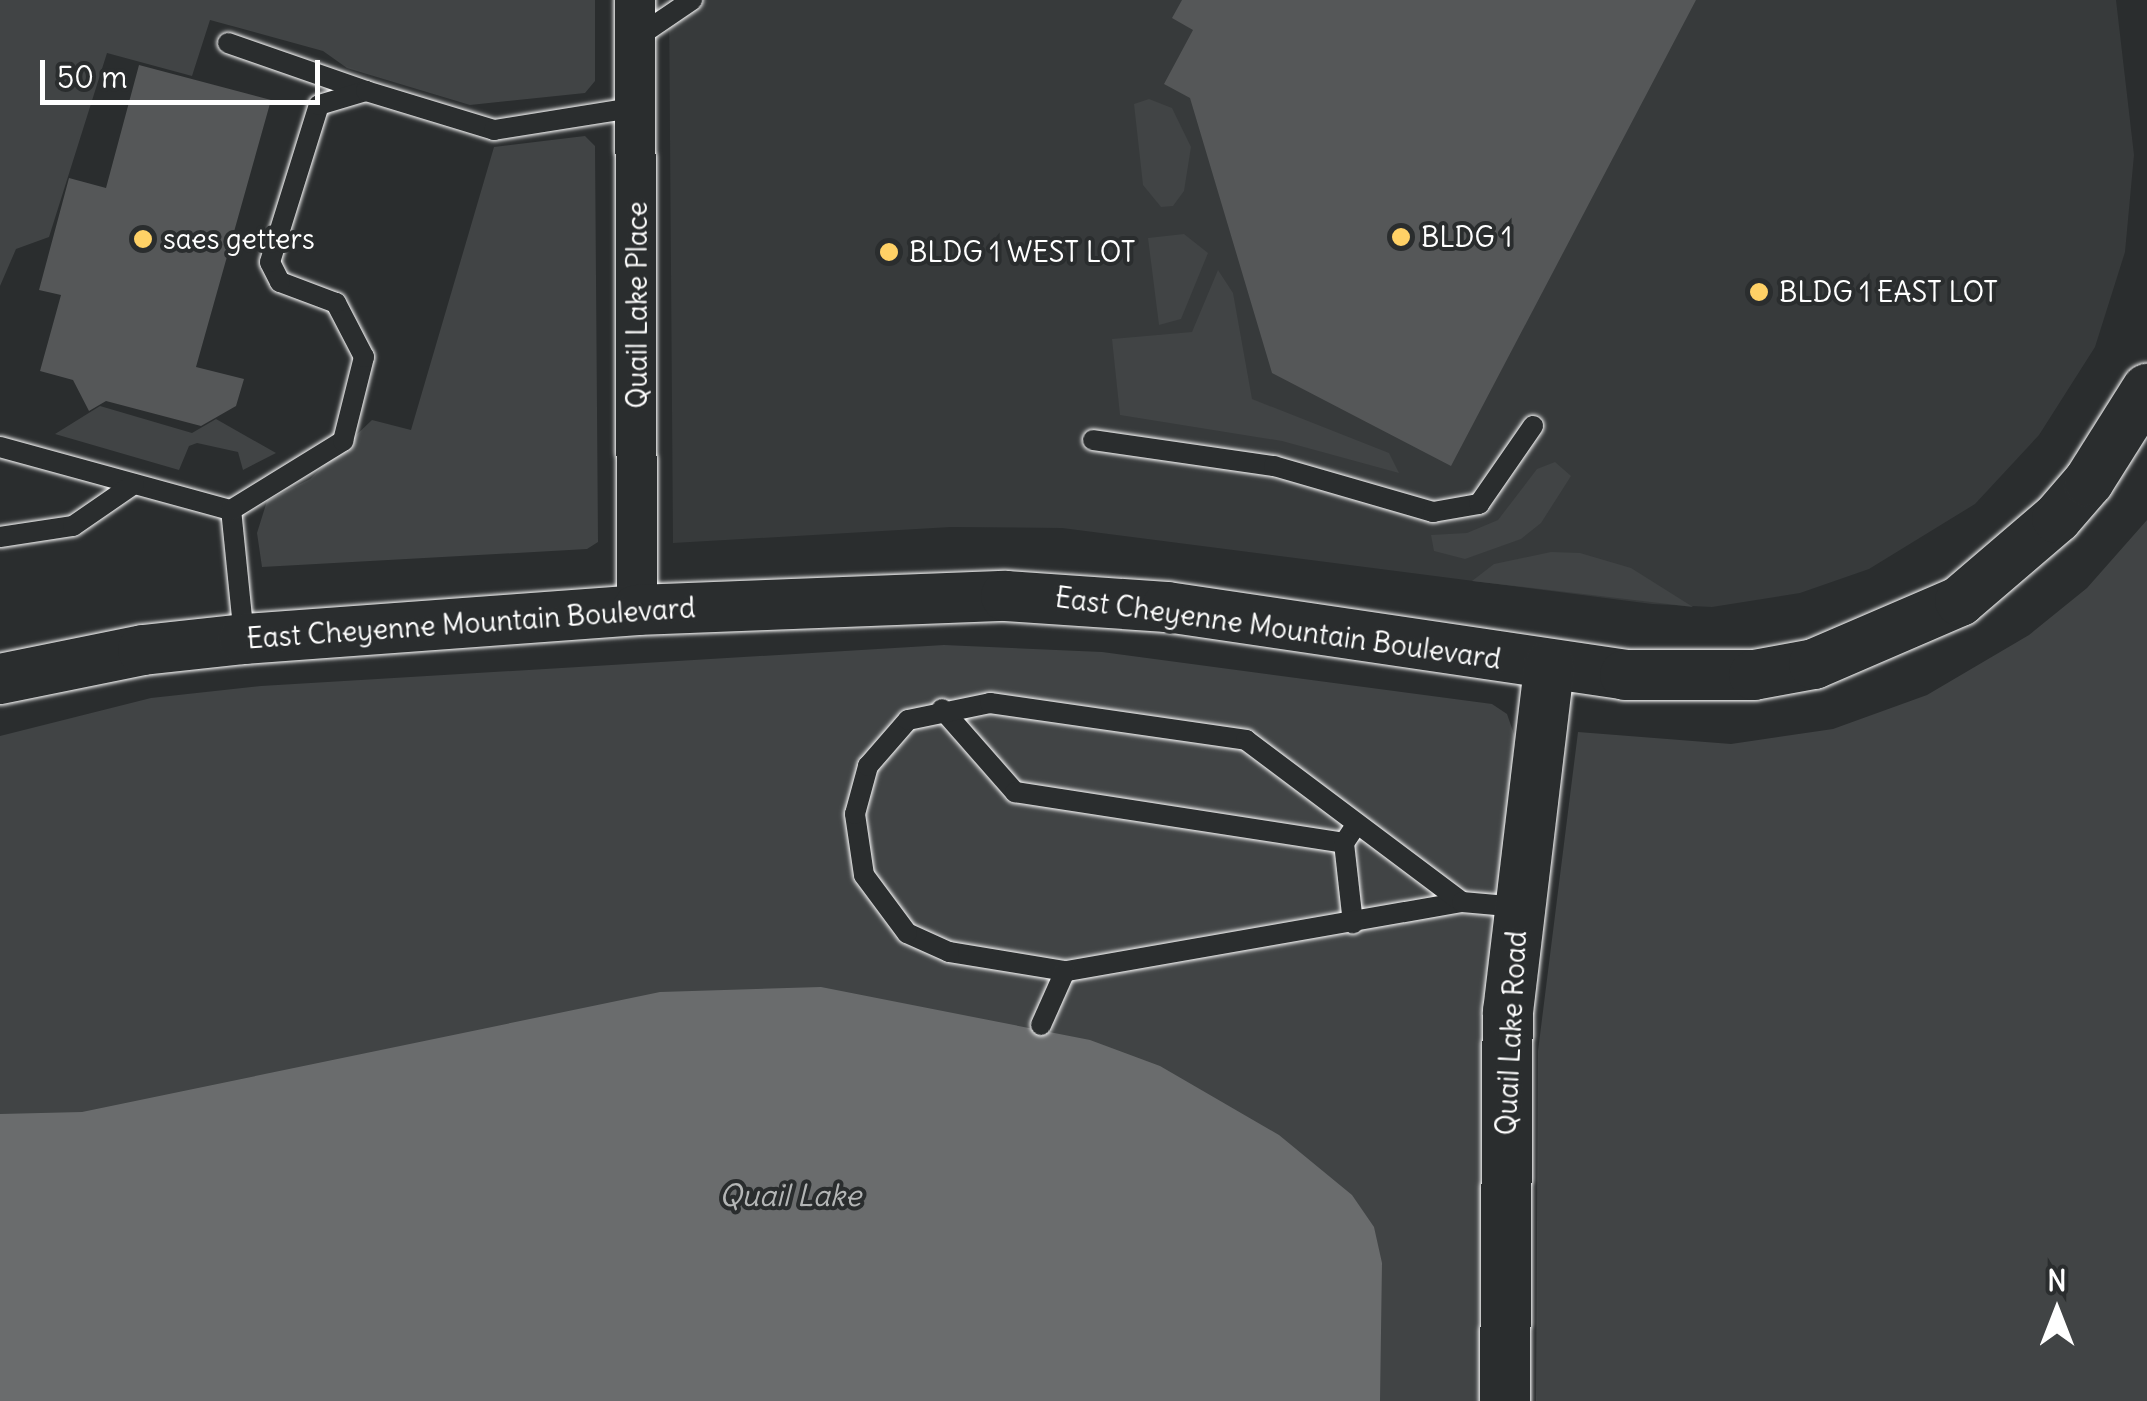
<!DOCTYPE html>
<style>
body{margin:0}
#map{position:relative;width:2147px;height:1401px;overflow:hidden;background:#2a2d2e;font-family:Delius,sans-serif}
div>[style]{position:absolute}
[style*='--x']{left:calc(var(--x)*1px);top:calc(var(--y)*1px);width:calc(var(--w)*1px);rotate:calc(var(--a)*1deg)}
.built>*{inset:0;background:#373a3b}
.green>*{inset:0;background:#414445}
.water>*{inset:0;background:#6a6c6d}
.building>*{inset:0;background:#555758}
.roads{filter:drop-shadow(0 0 2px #fff) drop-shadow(0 0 2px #fff)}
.service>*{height:20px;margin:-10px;padding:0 10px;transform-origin:10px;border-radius:10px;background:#2a2d2e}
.minor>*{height:40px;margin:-20px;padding:0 20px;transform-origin:20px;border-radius:20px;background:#2a2d2e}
.tertiary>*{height:50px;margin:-25px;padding:0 25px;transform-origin:25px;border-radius:25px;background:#2a2d2e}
.dots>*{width:28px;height:28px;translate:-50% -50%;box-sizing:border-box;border:5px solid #2a2d2e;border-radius:50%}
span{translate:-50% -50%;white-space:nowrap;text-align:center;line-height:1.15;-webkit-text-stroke:8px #2a2d2e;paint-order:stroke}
.poi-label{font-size:28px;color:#fff}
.left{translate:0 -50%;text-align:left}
.street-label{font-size:28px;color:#fff}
.water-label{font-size:30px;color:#b4b6b6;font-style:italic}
.north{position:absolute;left:2007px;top:1261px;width:100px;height:100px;-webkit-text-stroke:8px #2a2d2e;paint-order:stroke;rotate:0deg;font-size:28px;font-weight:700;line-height:40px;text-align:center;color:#fff}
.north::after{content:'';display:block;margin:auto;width:35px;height:45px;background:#fff;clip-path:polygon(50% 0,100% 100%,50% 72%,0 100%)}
.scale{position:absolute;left:40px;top:60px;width:280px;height:45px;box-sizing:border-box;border:5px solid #fff;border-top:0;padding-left:12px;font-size:30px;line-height:35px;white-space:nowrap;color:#fff;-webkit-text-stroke:8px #2a2d2e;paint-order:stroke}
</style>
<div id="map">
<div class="built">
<i style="clip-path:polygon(669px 0,2116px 0,2134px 155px,2125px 252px,2095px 347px,2039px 435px,1975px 504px,1869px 569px,1800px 593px,1712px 607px,1652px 604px,1062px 528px,951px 527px,673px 543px)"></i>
</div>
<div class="green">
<i style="clip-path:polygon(0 0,595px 0,595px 81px,585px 93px,470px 105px,347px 68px,323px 51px,210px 20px,192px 76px,107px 53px,49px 237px,16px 249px,0 286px)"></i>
<i style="clip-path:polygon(1149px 99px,1172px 108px,1191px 147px,1184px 191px,1173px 206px,1161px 207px,1143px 185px,1134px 104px)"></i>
<i style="clip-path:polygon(585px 136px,595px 146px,598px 542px,587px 549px,262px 567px,257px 533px,267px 501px,310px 479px,372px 420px,411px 430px,494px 147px)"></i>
<i style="clip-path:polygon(1184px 234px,1208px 253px,1181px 319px,1159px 325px,1148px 238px)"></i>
<i style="clip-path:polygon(1218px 270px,1233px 293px,1252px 399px,1389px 453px,1399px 473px,1282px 441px,1120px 415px,1112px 339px,1192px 332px)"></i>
<i style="clip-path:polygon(100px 406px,192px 433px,216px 419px,276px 453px,243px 470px,238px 452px,197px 443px,189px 446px,179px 470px,55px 434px)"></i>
<i style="clip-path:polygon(1555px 462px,1571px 476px,1541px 523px,1521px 539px,1465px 559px,1434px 551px,1431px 535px,1467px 533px,1498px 520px,1537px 469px)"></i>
<i style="clip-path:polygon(2147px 520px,2147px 1401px,1536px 1401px,1538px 1051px,1578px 732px,1731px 744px,1833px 729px,1927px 695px,2029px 635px,2087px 588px)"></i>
<i style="clip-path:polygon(1551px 552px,1580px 553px,1631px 568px,1693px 607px,1472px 581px,1494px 564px)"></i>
<i style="clip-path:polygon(944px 645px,1102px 652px,1492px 704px,1507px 714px,1515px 737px,1483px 1048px,1479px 1401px,0 1401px,0 736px,151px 698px,261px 686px)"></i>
</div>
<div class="water">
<i style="clip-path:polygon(821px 987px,1090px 1040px,1160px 1066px,1279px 1135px,1352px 1195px,1374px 1227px,1382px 1263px,1380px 1401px,0 1401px,0 1114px,82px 1112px,660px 992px)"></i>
</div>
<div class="building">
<i style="clip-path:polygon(1182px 0,1696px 0,1451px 466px,1272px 373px,1190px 98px,1164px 84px,1193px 30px,1172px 18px)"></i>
<i style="clip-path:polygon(139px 65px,271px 100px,196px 367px,244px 379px,236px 406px,201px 426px,106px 401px,89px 411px,73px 380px,40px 371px,61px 295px,39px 290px,69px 178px,106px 188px)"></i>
</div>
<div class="roads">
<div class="service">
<i style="--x:636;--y:38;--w:68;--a:-34.2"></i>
<i style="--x:228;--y:43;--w:146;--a:19.2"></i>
<i style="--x:1093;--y:440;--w:183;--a:8.2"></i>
<i style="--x:1274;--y:466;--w:166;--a:16.1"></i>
<i style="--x:1433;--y:512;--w:47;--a:-9.9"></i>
<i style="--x:1479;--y:504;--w:95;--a:-55.3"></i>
<i style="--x:0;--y:447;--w:239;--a:15.3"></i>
<i style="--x:0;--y:537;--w:74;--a:-8.6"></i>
<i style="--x:73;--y:526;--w:74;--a:-34.5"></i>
<i style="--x:244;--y:637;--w:128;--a:-95.8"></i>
<i style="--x:231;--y:510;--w:132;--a:-31.6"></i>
<i style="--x:343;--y:441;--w:87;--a:-76"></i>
<i style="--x:364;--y:357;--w:61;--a:-117.4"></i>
<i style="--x:336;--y:303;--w:60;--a:-159.4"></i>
<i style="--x:280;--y:282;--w:22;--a:-117"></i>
<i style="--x:270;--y:262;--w:164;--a:-72.7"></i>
<i style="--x:319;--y:105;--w:49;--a:-16.6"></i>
<i style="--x:366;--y:91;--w:134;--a:16.9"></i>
<i style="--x:494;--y:130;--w:145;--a:-9.1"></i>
<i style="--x:942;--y:709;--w:111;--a:48.7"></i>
<i style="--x:1015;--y:792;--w:333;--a:8.8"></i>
<i style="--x:1344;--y:843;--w:23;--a:-56"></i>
<i style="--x:1344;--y:843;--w:81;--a:83.6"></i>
<i style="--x:1462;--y:902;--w:403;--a:170.1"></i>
<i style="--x:1065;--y:971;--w:118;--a:-170.7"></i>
<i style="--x:949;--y:952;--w:46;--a:-155.7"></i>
<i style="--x:907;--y:933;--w:72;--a:-126.6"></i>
<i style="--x:864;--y:875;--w:62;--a:-98.4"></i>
<i style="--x:855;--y:814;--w:50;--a:-74.8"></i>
<i style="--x:868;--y:766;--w:61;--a:-49"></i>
<i style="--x:908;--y:720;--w:84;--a:-11.7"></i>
<i style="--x:990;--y:703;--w:259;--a:8.2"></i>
<i style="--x:1246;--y:740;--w:270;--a:36.9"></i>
<i style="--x:1462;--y:902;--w:57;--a:5"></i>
<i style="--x:1041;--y:1025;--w:59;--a:-66"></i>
</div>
<div class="minor">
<i style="--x:635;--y:0;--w:610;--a:89.81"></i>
</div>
<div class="tertiary">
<i style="--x:0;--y:679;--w:146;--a:-11.5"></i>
<i style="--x:143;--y:650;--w:102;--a:-6.2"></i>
<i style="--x:244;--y:639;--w:394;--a:-4.2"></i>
<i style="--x:637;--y:610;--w:369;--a:-2.2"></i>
<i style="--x:1006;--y:596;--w:161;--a:3.9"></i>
<i style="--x:1167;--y:607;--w:463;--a:8.4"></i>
<i style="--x:1625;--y:675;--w:129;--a:0"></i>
<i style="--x:1754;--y:675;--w:61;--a:-10.4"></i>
<i style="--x:1814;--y:664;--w:159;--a:-23.3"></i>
<i style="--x:1960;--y:601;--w:128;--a:-40.6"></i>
<i style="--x:2057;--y:518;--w:49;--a:-49.1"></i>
<i style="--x:2089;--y:481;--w:109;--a:-57.8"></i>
<i style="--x:1505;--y:1401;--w:389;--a:-89.6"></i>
<i style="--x:1508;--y:1012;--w:348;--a:-83.2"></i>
</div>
</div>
<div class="dots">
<i style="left:1401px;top:237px;background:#ffd166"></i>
<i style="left:143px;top:239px;background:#ffd166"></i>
<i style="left:889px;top:252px;background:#ffd166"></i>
<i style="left:1759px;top:292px;background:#ffd166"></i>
</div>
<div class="poi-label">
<span class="left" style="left:1421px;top:237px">BLDG 1</span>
<span class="left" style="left:163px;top:239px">saes getters</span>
<span class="left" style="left:909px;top:252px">BLDG 1 WEST LOT</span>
<span class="left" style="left:1779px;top:292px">BLDG 1 EAST LOT</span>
</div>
<div class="street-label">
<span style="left:637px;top:305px;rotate:-90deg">Quail Lake Place</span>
<span style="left:471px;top:623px;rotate:-4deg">East Cheyenne Mountain Boulevard</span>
<span style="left:1278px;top:628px;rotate:8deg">East Cheyenne Mountain Boulevard</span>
<span style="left:1511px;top:1033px;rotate:-87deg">Quail Lake Road</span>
</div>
<div class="water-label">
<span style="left:790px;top:1195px">Quail Lake</span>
</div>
<div class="north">N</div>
<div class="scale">50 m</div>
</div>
